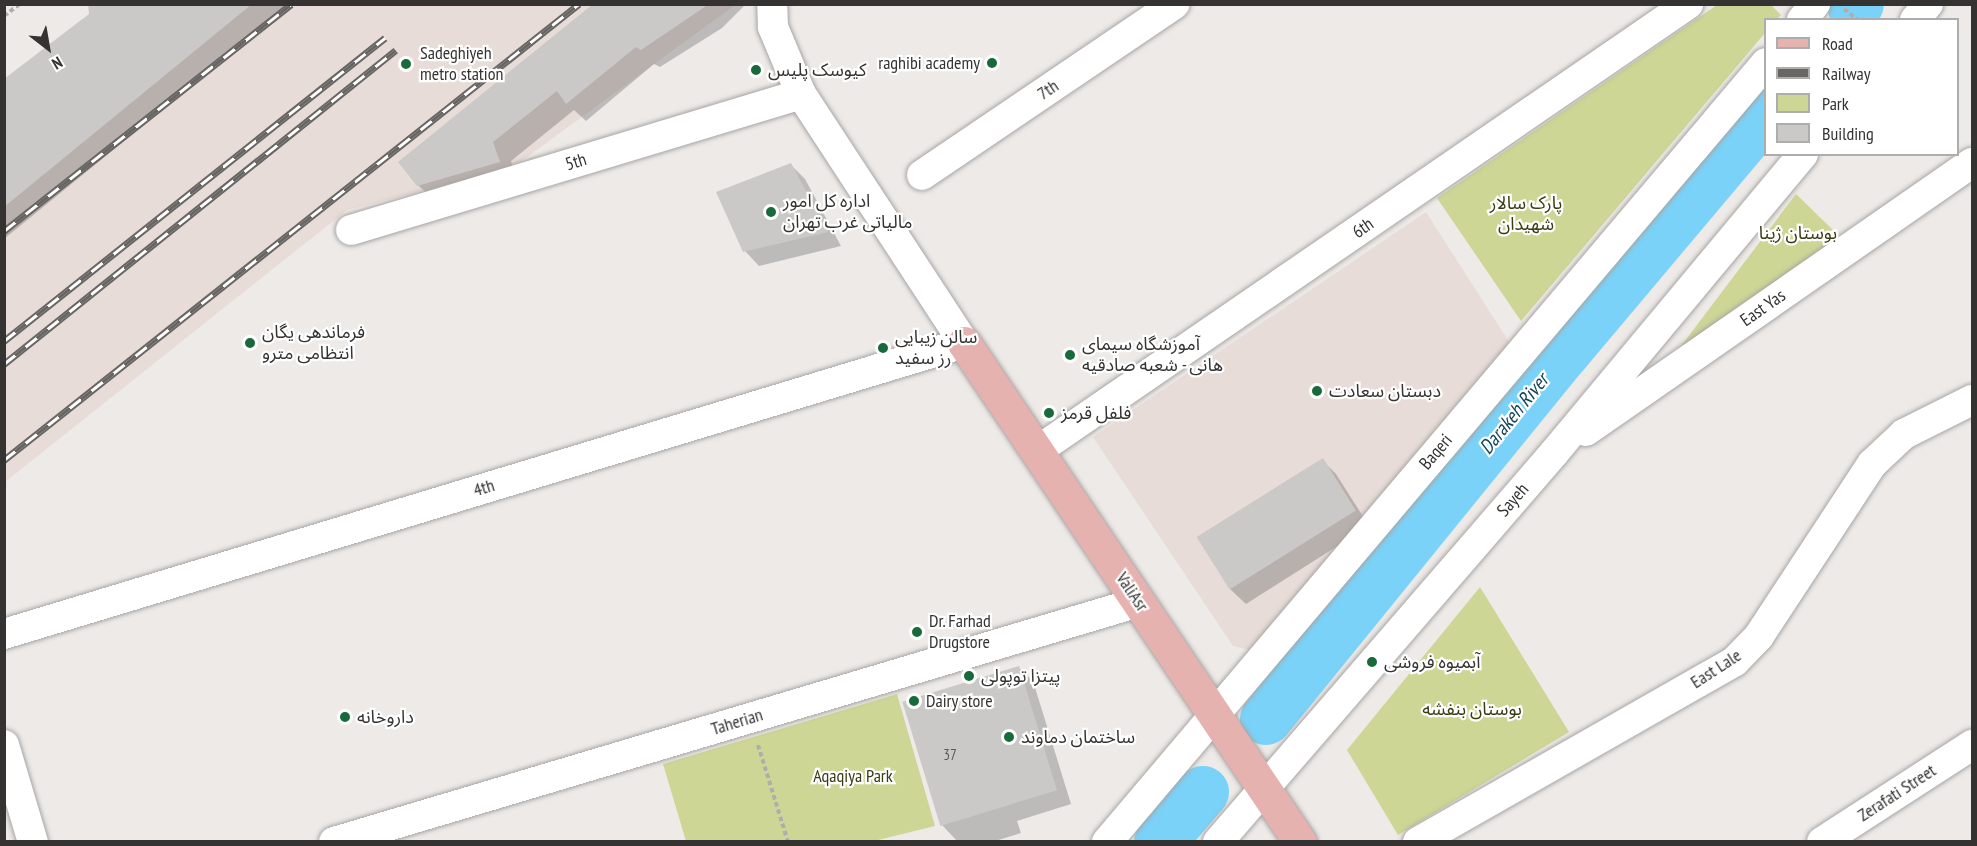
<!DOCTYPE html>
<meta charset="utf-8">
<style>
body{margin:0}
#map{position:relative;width:1977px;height:846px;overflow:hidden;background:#edeae8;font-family:"PT Sans Narrow","Noto Sans Arabic",sans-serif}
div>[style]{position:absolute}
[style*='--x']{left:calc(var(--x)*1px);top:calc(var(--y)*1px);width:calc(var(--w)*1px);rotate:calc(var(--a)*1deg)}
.built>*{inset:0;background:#e7dcd7}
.green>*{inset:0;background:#cdd695}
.shadow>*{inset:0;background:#0003}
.river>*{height:52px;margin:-26px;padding:0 26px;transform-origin:26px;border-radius:26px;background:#7ad2f8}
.building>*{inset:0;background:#cbc9c7;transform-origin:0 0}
.path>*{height:4px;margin-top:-2px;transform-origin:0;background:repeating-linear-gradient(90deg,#b0aeac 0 4.5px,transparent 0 7.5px)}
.roads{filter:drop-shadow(0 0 2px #a8a5a3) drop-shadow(0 0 2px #a8a5a3)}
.minor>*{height:30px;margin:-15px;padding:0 15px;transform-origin:15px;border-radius:15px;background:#fff}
.major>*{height:33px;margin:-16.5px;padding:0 16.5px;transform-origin:16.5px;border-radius:16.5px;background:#e6b2b0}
.rail>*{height:7px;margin-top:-3.5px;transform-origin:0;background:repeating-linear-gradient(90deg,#fff 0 14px,#676664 0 28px);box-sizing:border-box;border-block:2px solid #676664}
.dots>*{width:16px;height:16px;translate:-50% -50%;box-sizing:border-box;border:3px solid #fff;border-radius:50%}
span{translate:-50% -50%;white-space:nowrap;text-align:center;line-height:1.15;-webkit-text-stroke:4.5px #fff;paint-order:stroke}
.number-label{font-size:15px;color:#5a5857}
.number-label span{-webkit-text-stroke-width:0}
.poi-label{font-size:18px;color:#343332}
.left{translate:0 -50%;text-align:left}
.right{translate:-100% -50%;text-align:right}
.street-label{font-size:18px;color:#343332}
.park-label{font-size:18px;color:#383c12}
.water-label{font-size:20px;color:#124559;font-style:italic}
.frame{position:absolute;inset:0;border:6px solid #343332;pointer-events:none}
.legend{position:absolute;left:1764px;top:18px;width:195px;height:138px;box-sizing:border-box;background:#fff;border:2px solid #aeadad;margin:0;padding:8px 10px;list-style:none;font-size:18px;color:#343332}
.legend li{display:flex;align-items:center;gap:12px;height:30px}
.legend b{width:30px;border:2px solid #aeadad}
.north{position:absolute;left:18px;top:18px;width:60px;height:60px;-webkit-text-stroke:4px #fff;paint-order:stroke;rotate:149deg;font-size:16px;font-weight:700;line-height:24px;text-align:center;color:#343332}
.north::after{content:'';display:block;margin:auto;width:21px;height:27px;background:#343332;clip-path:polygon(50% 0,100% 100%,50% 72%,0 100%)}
</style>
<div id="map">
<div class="built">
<i style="clip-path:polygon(244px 5px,735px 5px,512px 168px,347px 210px,5px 482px,5px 197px)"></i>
<i style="clip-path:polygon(1426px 212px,1511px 345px,1255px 651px,1233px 646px,1093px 437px)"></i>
</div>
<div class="green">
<i style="clip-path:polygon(1717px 5px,1771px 5px,1781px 15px,1777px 19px,1766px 20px,1765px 33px,1521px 321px,1437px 198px)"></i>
<i style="clip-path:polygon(1796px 194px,1839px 236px,1675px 354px)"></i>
<i style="clip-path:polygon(1480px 587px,1569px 732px,1398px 835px,1347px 750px)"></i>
<i style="clip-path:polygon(897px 694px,935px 826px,874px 841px,686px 841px,663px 764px)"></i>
</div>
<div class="shadow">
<i style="clip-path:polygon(89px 4px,292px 4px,4px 239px,4px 81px,91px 15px)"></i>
<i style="clip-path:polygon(596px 4px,746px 4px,722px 28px,660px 67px,654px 64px,586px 121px,574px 110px,511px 161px,517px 180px,437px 203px,418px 185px)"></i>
<i style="clip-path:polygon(791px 165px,805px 179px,841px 246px,759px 266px,745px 251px)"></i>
<i style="clip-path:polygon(1322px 460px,1336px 474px,1369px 526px,1246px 604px,1231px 590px,1199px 539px)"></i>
<i style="clip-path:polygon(1018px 667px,1033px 681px,1071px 804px,1017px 821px,1021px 833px,992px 842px,958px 842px,942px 825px)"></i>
</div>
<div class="river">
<i style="--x:1854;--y:9;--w:6;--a:-51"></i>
<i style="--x:1266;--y:719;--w:471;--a:-50.9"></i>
<i style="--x:1563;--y:354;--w:315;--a:-49.9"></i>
<i style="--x:1160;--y:842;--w:66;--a:-49.3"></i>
</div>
<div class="building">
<i style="clip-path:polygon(88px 4px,252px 4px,4px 207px,4px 79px,89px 14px)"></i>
<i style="clip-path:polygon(593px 4px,709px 4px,641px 50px,636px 47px,566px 104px,557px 91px,493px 142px,500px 162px,417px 186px,398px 162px)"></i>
<i style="clip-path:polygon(791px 163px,828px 232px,743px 252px,716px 192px)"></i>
<i style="left:1323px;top:458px;width:62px;height:149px;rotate:58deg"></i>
<i style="left:1019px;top:666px;width:130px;height:122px;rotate:73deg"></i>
</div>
<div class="path">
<i style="--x:1844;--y:9;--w:18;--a:38"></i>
<i style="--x:4;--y:16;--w:20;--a:-37"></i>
<i style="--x:758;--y:745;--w:102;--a:72.8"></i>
</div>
<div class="roads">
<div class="minor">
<i style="--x:1802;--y:20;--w:21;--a:-51"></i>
<i style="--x:1915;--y:20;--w:21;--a:-51"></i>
<i style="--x:922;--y:175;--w:305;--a:-34.1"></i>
<i style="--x:351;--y:230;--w:470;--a:-16.8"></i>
<i style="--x:1586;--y:431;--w:470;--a:-34.8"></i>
<i style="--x:1037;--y:451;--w:790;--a:-34.47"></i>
<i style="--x:4;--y:634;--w:1003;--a:-16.86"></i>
<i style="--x:964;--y:343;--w:298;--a:-123.2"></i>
<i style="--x:801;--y:94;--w:73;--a:-112.7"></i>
<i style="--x:773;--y:27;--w:23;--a:-92"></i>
<i style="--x:4;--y:745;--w:101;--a:73.4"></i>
<i style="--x:334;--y:842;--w:840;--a:-16.6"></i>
<i style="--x:1107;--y:842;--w:1020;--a:-49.77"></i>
<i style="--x:1218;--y:842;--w:514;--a:-49.18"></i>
<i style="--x:1554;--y:453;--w:389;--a:-50.2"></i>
<i style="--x:1418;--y:842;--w:365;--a:-29.7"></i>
<i style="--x:1735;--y:661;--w:35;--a:-46"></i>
<i style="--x:1759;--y:636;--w:206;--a:-56.7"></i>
<i style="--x:1872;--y:464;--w:44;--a:-43.2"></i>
<i style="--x:1904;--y:434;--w:76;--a:-26.6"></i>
<i style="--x:1822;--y:842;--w:179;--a:-32.9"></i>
</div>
<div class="major">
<i style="--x:964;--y:343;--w:602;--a:56.05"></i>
</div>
</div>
<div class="rail">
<i style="--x:4;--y:231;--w:366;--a:-38.3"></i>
<i style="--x:4;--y:341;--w:487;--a:-38.5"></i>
<i style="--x:4;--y:364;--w:502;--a:-38.7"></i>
<i style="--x:4;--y:460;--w:734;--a:-38.42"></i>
</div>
<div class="dots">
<i style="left:992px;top:63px;background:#186a3a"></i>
<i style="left:406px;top:64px;background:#186a3a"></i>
<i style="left:756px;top:70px;background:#186a3a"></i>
<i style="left:771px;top:212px;background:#186a3a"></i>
<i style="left:250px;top:343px;background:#186a3a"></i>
<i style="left:883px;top:348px;background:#186a3a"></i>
<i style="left:1070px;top:355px;background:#186a3a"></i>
<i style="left:1317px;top:391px;background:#186a3a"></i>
<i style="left:1049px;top:413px;background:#186a3a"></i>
<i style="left:917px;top:632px;background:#186a3a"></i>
<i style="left:1372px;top:662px;background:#186a3a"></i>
<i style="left:969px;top:676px;background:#186a3a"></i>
<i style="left:914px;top:701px;background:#186a3a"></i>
<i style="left:345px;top:717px;background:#186a3a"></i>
<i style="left:1009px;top:737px;background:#186a3a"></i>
</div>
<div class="number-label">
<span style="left:950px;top:755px">37</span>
</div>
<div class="poi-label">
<span class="left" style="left:420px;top:64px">Sadeghiyeh<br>metro station</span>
<span class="right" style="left:980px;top:63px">raghibi academy</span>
<span class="left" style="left:768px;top:70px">کیوسک پلیس</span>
<span class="left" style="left:783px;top:212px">اداره کل امور<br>مالیاتی غرب تهران</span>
<span class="left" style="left:262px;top:343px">فرماندهی یگان<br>انتظامی مترو</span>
<span class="left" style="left:895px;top:348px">سالن زیبایی<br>رز سفید</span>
<span class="left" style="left:1082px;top:355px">آموزشگاه سیمای<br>هانی - شعبه صادقیه</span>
<span class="left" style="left:1329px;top:391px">دبستان سعادت</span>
<span class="left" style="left:1061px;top:413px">فلفل قرمز</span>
<span class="left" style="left:929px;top:632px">Dr. Farhad<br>Drugstore</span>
<span class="left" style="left:1384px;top:662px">آبمیوه فروشی</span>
<span class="left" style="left:981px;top:676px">پیتزا توپولی</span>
<span class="left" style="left:926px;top:701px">Dairy store</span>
<span class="left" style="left:357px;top:717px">داروخانه</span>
<span class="left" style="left:1021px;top:737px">ساختمان دماوند</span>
</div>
<div class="street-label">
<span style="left:1048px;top:90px;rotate:-34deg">7th</span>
<span style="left:576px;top:162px;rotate:-17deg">5th</span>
<span style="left:1363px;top:228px;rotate:-35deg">6th</span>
<span style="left:1763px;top:308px;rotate:-35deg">East Yas</span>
<span style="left:1436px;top:452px;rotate:-50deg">Baqeri</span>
<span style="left:484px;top:488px;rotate:-17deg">4th</span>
<span style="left:1513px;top:500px;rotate:-49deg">Sayeh</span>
<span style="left:1132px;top:592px;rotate:56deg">ValiAsr</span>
<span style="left:1716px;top:669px;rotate:-33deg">East Lale</span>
<span style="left:737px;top:722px;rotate:-17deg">Taherian</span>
<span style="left:1897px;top:793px;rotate:-33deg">Zerafati Street</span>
</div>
<div class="park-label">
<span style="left:1526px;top:214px">پارک سالار<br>شهیدان</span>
<span style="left:1798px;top:233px">بوستان ژینا</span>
<span style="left:1472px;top:709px">بوستان بنفشه</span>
<span style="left:853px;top:776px">Aqaqiya Park</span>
</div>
<div class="water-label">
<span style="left:1514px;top:414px;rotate:-51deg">Darakeh River</span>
</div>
<div class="frame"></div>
<ul class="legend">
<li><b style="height:8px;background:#e6b2b0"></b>Road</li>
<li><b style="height:8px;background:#676664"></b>Railway</li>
<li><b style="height:16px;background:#cdd695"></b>Park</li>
<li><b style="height:16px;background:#cbc9c7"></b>Building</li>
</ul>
<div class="north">N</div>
</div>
